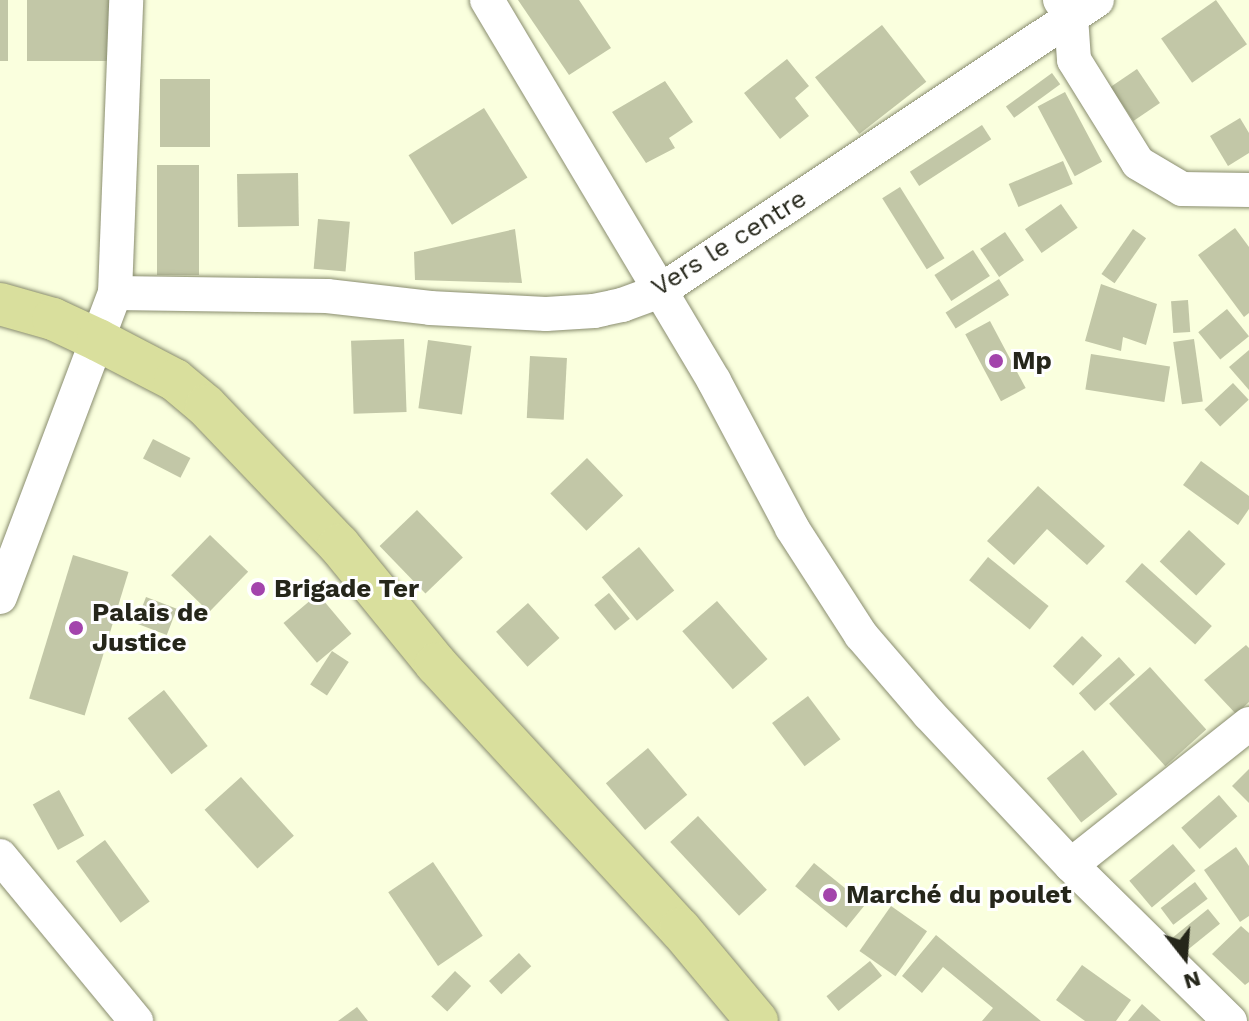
<!DOCTYPE html>
<meta charset="utf-8">
<style>
body{margin:0}
#map{position:relative;width:1249px;height:1021px;overflow:hidden;background:#faffde;font-family:"Work Sans",sans-serif}
div>[style]{position:absolute}
[style*='--x']{left:calc(var(--x)*1px);top:calc(var(--y)*1px);width:calc(var(--w)*1px);rotate:calc(var(--a)*1deg)}
.building>*{inset:0;background:#c2c7a7;transform-origin:0 0}
.roads{filter:drop-shadow(0 0 2px #898d6f) drop-shadow(0 0 2px #898d6f)}
.minor>*{height:34px;margin:-17px;padding:0 17px;transform-origin:17px;border-radius:17px;background:#fff}
.major>*{height:42px;margin:-21px;padding:0 21px;transform-origin:21px;border-radius:21px;background:#d9df9d}
.dots>*{width:22px;height:22px;translate:-50% -50%;box-sizing:border-box;border:4px solid #fff;border-radius:50%}
span{translate:-50% -50%;white-space:nowrap;text-align:center;line-height:1.15;-webkit-text-stroke:6px #fff;paint-order:stroke}
.street-label{font-size:26px;color:#25261a}
.poi-label{font-size:26px;color:#25261a;font-weight:700}
.left{translate:0 -50%;text-align:left}
.north{position:absolute;left:1145px;top:917px;width:80px;height:80px;-webkit-text-stroke:6px #fff;paint-order:stroke;rotate:163deg;font-size:22px;font-weight:700;line-height:32px;text-align:center;color:#25261a}
.north::after{content:'';display:block;margin:auto;width:28px;height:36px;background:#25261a;clip-path:polygon(50% 0,100% 100%,50% 72%,0 100%)}
</style>
<div id="map">
<div class="building">
<i style="left:0;top:0;width:8px;height:61px"></i>
<i style="left:27px;top:0;width:87px;height:61px"></i>
<i style="clip-path:polygon(518px 0,579px 0,611px 48px,569px 75px)"></i>
<i style="left:1216px;top:0;width:54px;height:67px;rotate:55deg"></i>
<i style="left:882px;top:25px;width:72px;height:85px;rotate:52deg"></i>
<i style="clip-path:polygon(787px 59px,809px 86px,795px 98px,809px 116px,780px 139px,744px 93px)"></i>
<i style="left:1137px;top:69px;width:41px;height:32px;rotate:56deg"></i>
<i style="left:1052px;top:73px;width:14px;height:57px;rotate:54deg"></i>
<i style="left:160px;top:79px;width:50px;height:68px"></i>
<i style="clip-path:polygon(665px 81px,693px 122px,669px 138px,675px 148px,646px 163px,612px 112px)"></i>
<i style="left:1065px;top:92px;width:79px;height:31px;rotate:62deg"></i>
<i style="left:484px;top:108px;width:82px;height:89px;rotate:58deg"></i>
<i style="clip-path:polygon(1240px 118px,1249px 133px,1249px 153px,1228px 166px,1210px 136px)"></i>
<i style="left:982px;top:125px;width:17px;height:86px;rotate:57deg"></i>
<i style="left:1063px;top:161px;width:25px;height:59px;rotate:67deg"></i>
<i style="left:157px;top:165px;width:42px;height:110px"></i>
<i style="left:298px;top:173px;width:53px;height:61px;rotate:89deg"></i>
<i style="left:900px;top:187px;width:84px;height:21px;rotate:58deg"></i>
<i style="left:1061px;top:204px;width:29px;height:44px;rotate:55deg"></i>
<i style="left:318px;top:219px;width:32px;height:50px;rotate:5deg"></i>
<i style="clip-path:polygon(1235px 228px,1249px 247px,1249px 313px,1244px 317px,1198px 255px)"></i>
<i style="clip-path:polygon(515px 229px,522px 283px,415px 280px,414px 252px)"></i>
<i style="left:1133px;top:229px;width:16px;height:55px;rotate:35deg"></i>
<i style="left:1005px;top:232px;width:34px;height:30px;rotate:56deg"></i>
<i style="left:973px;top:250px;width:31px;height:46px;rotate:57deg"></i>
<i style="left:999px;top:279px;width:19px;height:63px;rotate:58deg"></i>
<i style="clip-path:polygon(1101px 284px,1157px 304px,1146px 345px,1123px 337px,1121px 351px,1085px 341px)"></i>
<i style="left:1188px;top:300px;width:32px;height:17px;rotate:86deg"></i>
<i style="left:1227px;top:309px;width:35px;height:37px;rotate:51deg"></i>
<i style="left:990px;top:321px;width:76px;height:28px;rotate:62deg"></i>
<i style="left:404px;top:339px;width:73px;height:53px;rotate:88deg"></i>
<i style="left:1194px;top:339px;width:63px;height:21px;rotate:82deg"></i>
<i style="left:428px;top:340px;width:44px;height:69px;rotate:8deg"></i>
<i style="clip-path:polygon(1249px 350px,1249px 390px,1229px 367px)"></i>
<i style="left:1091px;top:354px;width:80px;height:36px;rotate:9deg"></i>
<i style="left:530px;top:356px;width:37px;height:62px;rotate:3deg"></i>
<i style="left:1233px;top:383px;width:23px;height:39px;rotate:47deg"></i>
<i style="left:153px;top:439px;width:42px;height:22px;rotate:27deg"></i>
<i style="left:587px;top:458px;width:52px;height:51px;rotate:46deg"></i>
<i style="clip-path:polygon(1201px 461px,1249px 496px,1249px 509px,1238px 525px,1183px 485px)"></i>
<i style="clip-path:polygon(1038px 486px,1105px 546px,1087px 565px,1047px 529px,1014px 565px,987px 541px)"></i>
<i style="left:417px;top:510px;width:66px;height:52px;rotate:46deg"></i>
<i style="left:1189px;top:530px;width:50px;height:43px;rotate:43deg"></i>
<i style="left:210px;top:535px;width:53px;height:56px;rotate:44deg"></i>
<i style="left:639px;top:547px;width:56px;height:48px;rotate:51deg"></i>
<i style="left:73px;top:555px;width:58px;height:150px;rotate:17deg"></i>
<i style="left:988px;top:557px;width:78px;height:30px;rotate:39deg"></i>
<i style="left:1142px;top:563px;width:94px;height:25px;rotate:42deg"></i>
<i style="left:609px;top:593px;width:33px;height:19px;rotate:51deg"></i>
<i style="left:318px;top:594px;width:52px;height:45px;rotate:50deg"></i>
<i style="left:146px;top:597px;width:33px;height:28px;rotate:21deg"></i>
<i style="left:717px;top:601px;width:77px;height:46px;rotate:49deg"></i>
<i style="left:528px;top:603px;width:47px;height:43px;rotate:48deg"></i>
<i style="left:1082px;top:636px;width:28px;height:42px;rotate:44deg"></i>
<i style="clip-path:polygon(1246px 645px,1249px 648px,1249px 702px,1236px 714px,1204px 680px)"></i>
<i style="left:332px;top:651px;width:20px;height:40px;rotate:33deg"></i>
<i style="left:1119px;top:657px;width:24px;height:54px;rotate:48deg"></i>
<i style="left:1150px;top:667px;width:84px;height:55px;rotate:48deg"></i>
<i style="left:164px;top:690px;width:71px;height:46px;rotate:52deg"></i>
<i style="left:808px;top:696px;width:54px;height:45px;rotate:53deg"></i>
<i style="left:648px;top:748px;width:61px;height:55px;rotate:50deg"></i>
<i style="left:1083px;top:750px;width:56px;height:46px;rotate:52deg"></i>
<i style="clip-path:polygon(1249px 769px,1249px 803px,1232px 786px)"></i>
<i style="left:241px;top:777px;width:79px;height:49px;rotate:48deg"></i>
<i style="left:59px;top:790px;width:52px;height:30px;rotate:61deg"></i>
<i style="left:1219px;top:795px;width:28px;height:50px;rotate:49deg"></i>
<i style="left:698px;top:816px;width:101px;height:38px;rotate:47deg"></i>
<i style="left:105px;top:840px;width:76px;height:36px;rotate:54deg"></i>
<i style="left:1173px;top:844px;width:35px;height:57px;rotate:50deg"></i>
<i style="clip-path:polygon(1236px 847px,1249px 866px,1249px 916px,1240px 922px,1204px 870px)"></i>
<i style="left:433px;top:862px;width:89px;height:54px;rotate:56deg"></i>
<i style="left:814px;top:863px;width:66px;height:30px;rotate:39deg"></i>
<i style="left:1195px;top:882px;width:21px;height:43px;rotate:53deg"></i>
<i style="left:891px;top:906px;width:44px;height:55px;rotate:35deg"></i>
<i style="left:1208px;top:909px;width:19px;height:45px;rotate:51deg"></i>
<i style="clip-path:polygon(1241px 926px,1249px 933px,1249px 982px,1245px 985px,1212px 954px)"></i>
<i style="clip-path:polygon(936px 935px,1041px 1021px,982px 1021px,993px 1008px,943px 967px,922px 993px,902px 976px)"></i>
<i style="left:519px;top:953px;width:18px;height:41px;rotate:47deg"></i>
<i style="left:870px;top:961px;width:19px;height:56px;rotate:51deg"></i>
<i style="clip-path:polygon(1082px 965px,1131px 1000px,1116px 1021px,1085px 1021px,1056px 1000px)"></i>
<i style="left:455px;top:971px;width:22px;height:35px;rotate:43deg"></i>
<i style="clip-path:polygon(1142px 1004px,1161px 1021px,1128px 1021px)"></i>
<i style="clip-path:polygon(357px 1007px,368px 1021px,338px 1021px)"></i>
</div>
<div class="roads">
<div class="minor">
<i style="--x:487;--y:0;--w:443;--a:59.2"></i>
<i style="--x:714;--y:381;--w:166;--a:62"></i>
<i style="--x:792;--y:528;--w:127;--a:57.2"></i>
<i style="--x:861;--y:635;--w:104;--a:49.3"></i>
<i style="--x:929;--y:714;--w:207;--a:46.8"></i>
<i style="--x:1071;--y:865;--w:223;--a:44.5"></i>
<i style="--x:1060;--y:0;--w:20;--a:57"></i>
<i style="--x:1071;--y:17;--w:43;--a:86"></i>
<i style="--x:1074;--y:60;--w:121;--a:58.1"></i>
<i style="--x:1138;--y:163;--w:51;--a:30.6"></i>
<i style="--x:1182;--y:189;--w:67;--a:0.9"></i>
<i style="--x:115;--y:293;--w:212;--a:0.8"></i>
<i style="--x:327;--y:296;--w:104;--a:6.6"></i>
<i style="--x:430;--y:308;--w:116;--a:3"></i>
<i style="--x:546;--y:314;--w:48;--a:-3.6"></i>
<i style="--x:594;--y:311;--w:29;--a:-12"></i>
<i style="--x:622;--y:305;--w:40;--a:-20.2"></i>
<i style="--x:660;--y:291;--w:525;--a:-33.66"></i>
<i style="--x:0;--y:597;--w:325;--a:-69.3"></i>
<i style="--x:115;--y:293;--w:293;--a:-87.8"></i>
<i style="--x:0;--y:856;--w:214;--a:50.5"></i>
<i style="--x:1071;--y:865;--w:227;--a:-38.4"></i>
</div>
<div class="major">
<i style="--x:0;--y:304;--w:55;--a:15.8"></i>
<i style="--x:53;--y:319;--w:50;--a:25"></i>
<i style="--x:98;--y:340;--w:87;--a:27.5"></i>
<i style="--x:175;--y:380;--w:40;--a:40"></i>
<i style="--x:206;--y:406;--w:192;--a:46.3"></i>
<i style="--x:339;--y:545;--w:154;--a:50.8"></i>
<i style="--x:436;--y:664;--w:360;--a:47.4"></i>
<i style="--x:680;--y:929;--w:120;--a:50.1"></i>
</div>
</div>
<div class="dots">
<i style="left:996px;top:361px;background:#a344ac"></i>
<i style="left:258px;top:589px;background:#a344ac"></i>
<i style="left:76px;top:628px;background:#a344ac"></i>
<i style="left:830px;top:895px;background:#a344ac"></i>
</div>
<div class="street-label">
<span style="left:729px;top:243px;rotate:-32deg">Vers le centre</span>
</div>
<div class="poi-label">
<span class="left" style="left:1012px;top:361px">Mp</span>
<span class="left" style="left:274px;top:589px">Brigade Ter</span>
<span class="left" style="left:92px;top:628px">Palais de<br>Justice</span>
<span class="left" style="left:846px;top:895px">Marché du poulet</span>
</div>
<div class="north">N</div>
</div>
